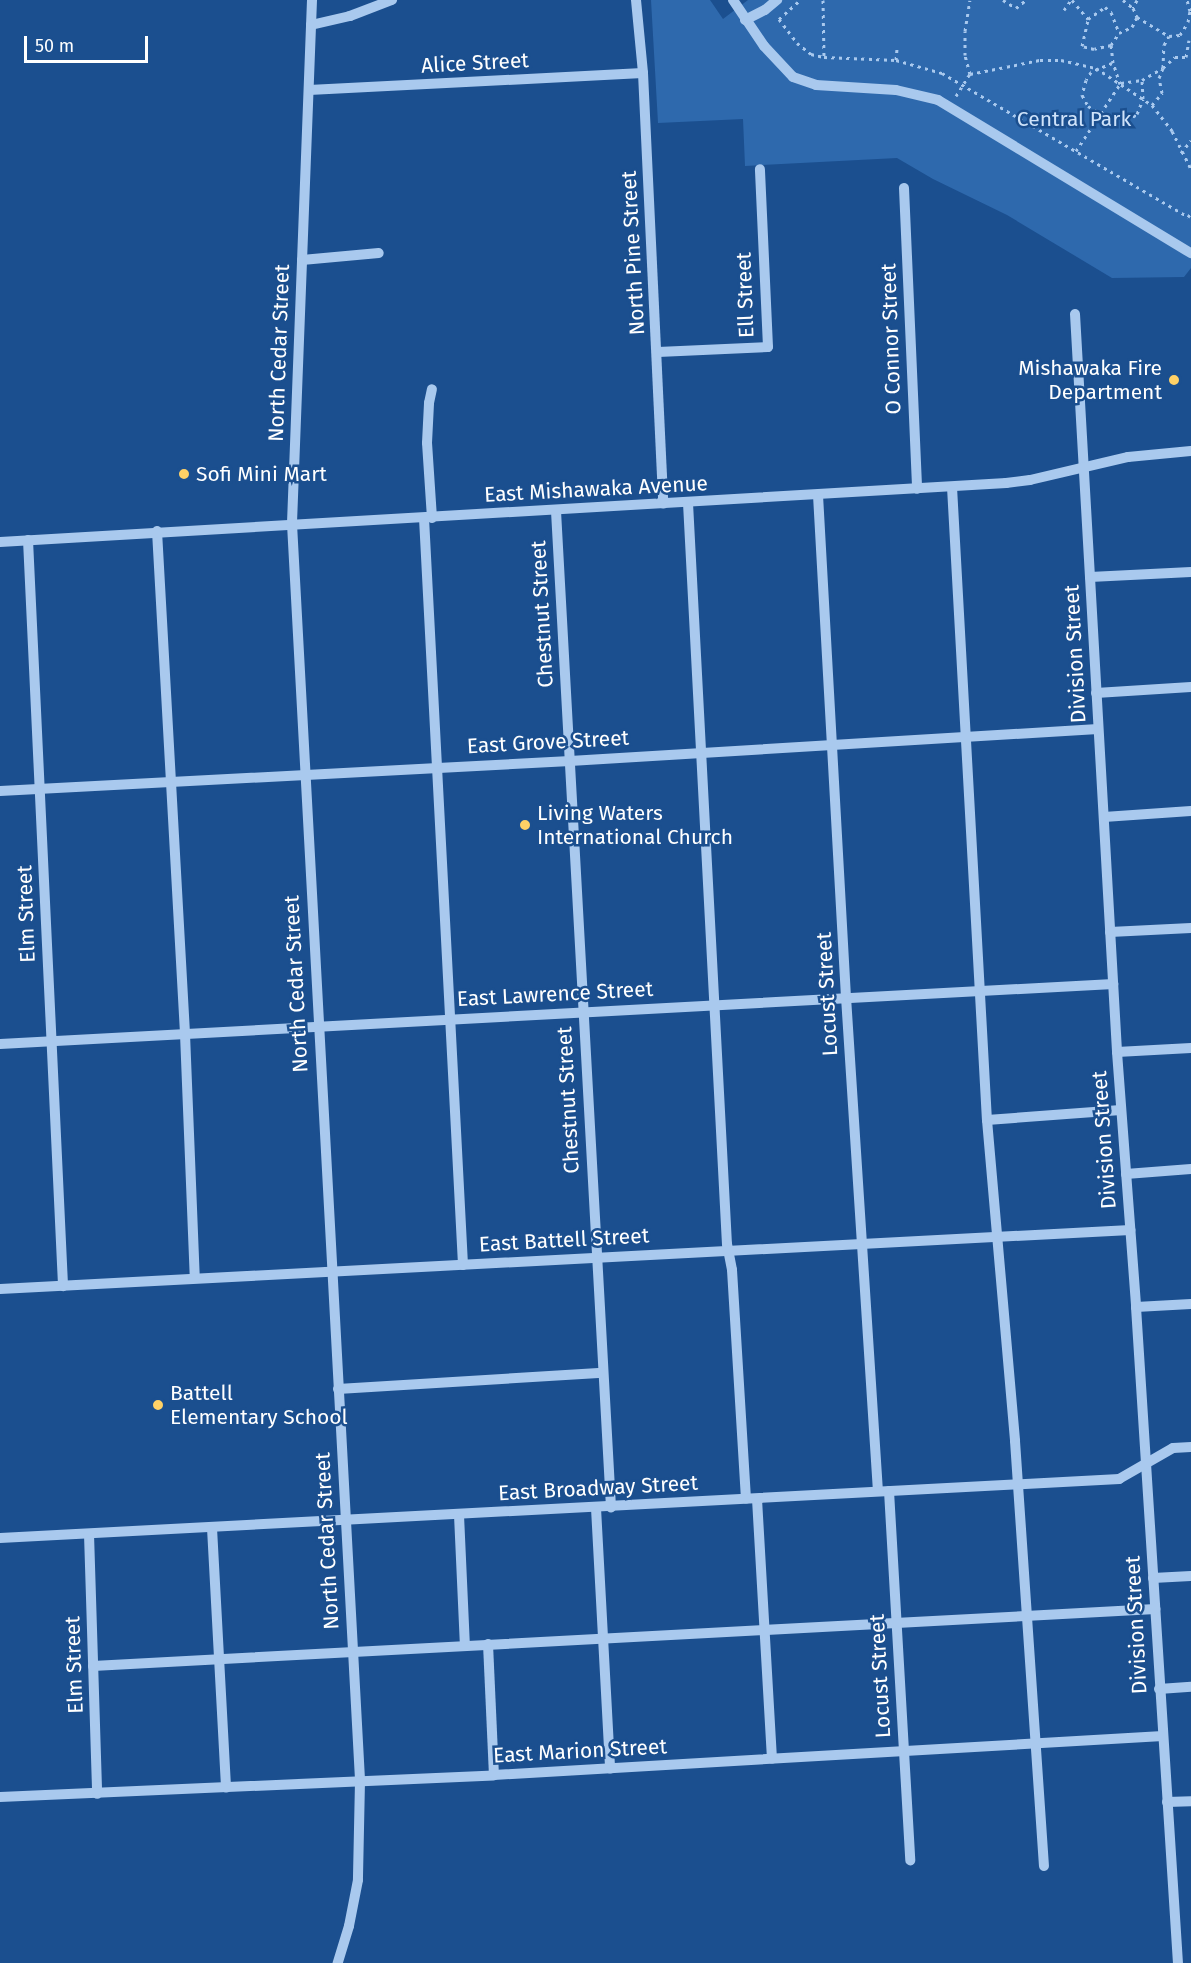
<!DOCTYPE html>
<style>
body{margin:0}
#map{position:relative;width:1191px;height:1963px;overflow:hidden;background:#1b4f8f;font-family:"Fira Sans",sans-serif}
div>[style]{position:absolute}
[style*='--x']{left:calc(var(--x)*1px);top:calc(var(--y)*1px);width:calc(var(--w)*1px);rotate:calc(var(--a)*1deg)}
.green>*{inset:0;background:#2e69ad}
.path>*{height:3px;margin-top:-1.5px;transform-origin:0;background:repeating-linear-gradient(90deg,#a9c9ee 0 3px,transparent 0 7.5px)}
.minor>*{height:10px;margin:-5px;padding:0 5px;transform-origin:5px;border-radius:5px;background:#a9c9ee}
.dots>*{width:16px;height:16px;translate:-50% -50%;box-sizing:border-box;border:3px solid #1b4f8f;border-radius:50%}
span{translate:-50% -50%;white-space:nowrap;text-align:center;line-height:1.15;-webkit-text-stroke:5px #1b4f8f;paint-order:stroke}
.street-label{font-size:21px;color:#fff}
.park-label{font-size:21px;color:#cfe3fa}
.poi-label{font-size:21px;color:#fff}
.right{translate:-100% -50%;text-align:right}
.left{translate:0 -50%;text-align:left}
.scale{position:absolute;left:24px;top:36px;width:124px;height:27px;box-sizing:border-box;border:3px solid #fff;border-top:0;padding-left:8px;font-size:18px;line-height:21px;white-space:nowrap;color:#fff;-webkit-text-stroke:4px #1b4f8f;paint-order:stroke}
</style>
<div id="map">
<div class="green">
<i style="clip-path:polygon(651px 0,710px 0,723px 19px,748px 0,1191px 0,1191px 268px,1184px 277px,1112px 278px,1007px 215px,933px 179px,897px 158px,745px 166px,743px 119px,658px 123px)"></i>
</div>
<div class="path">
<i style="--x:823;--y:0;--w:57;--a:89"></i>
<i style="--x:1003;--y:0;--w:15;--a:32"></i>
<i style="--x:1016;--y:8;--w:13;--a:-39"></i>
<i style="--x:1072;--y:0;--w:25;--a:50"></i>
<i style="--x:1123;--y:0;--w:13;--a:39"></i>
<i style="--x:1137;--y:0;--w:9;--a:117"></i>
<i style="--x:1133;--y:8;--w:10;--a:66"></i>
<i style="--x:1137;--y:17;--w:37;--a:31"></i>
<i style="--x:1169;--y:36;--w:11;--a:-5"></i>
<i style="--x:1180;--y:35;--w:15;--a:-58"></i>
<i style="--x:1188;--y:22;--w:11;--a:-80"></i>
<i style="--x:1190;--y:11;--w:11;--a:-105"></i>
<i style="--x:1064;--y:10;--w:12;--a:-55"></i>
<i style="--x:779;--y:19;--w:30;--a:53"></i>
<i style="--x:797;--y:43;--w:18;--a:38"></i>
<i style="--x:811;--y:54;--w:13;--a:13"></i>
<i style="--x:824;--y:57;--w:72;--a:2.4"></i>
<i style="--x:896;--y:60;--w:48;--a:15.8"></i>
<i style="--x:942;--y:73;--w:285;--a:30.3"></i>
<i style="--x:1188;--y:217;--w:5;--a:-53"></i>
<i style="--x:779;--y:19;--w:28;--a:-42"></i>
<i style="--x:1111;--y:45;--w:17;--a:167"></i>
<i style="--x:1094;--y:49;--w:12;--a:-166"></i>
<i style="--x:1082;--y:46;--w:28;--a:-77"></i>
<i style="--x:1088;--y:19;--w:21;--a:-35"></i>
<i style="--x:1105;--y:7;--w:8;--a:40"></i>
<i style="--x:1111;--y:12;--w:22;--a:69"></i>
<i style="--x:896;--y:60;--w:11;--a:-85"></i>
<i style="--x:1112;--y:63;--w:23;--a:157"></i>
<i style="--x:1091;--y:72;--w:9;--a:122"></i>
<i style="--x:1086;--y:80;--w:16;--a:105"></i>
<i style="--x:1082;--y:95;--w:13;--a:61"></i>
<i style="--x:1088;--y:106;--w:31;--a:31"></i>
<i style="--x:1115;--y:122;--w:12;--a:-5"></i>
<i style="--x:1127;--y:121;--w:12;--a:-35"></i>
<i style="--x:1137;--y:114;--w:16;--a:-68"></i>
<i style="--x:1143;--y:99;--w:19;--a:-93"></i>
<i style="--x:970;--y:74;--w:71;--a:-11.3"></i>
<i style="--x:1040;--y:60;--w:21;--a:0"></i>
<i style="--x:1061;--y:60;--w:36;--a:13"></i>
<i style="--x:1096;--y:68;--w:67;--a:33.5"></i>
<i style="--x:1152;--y:105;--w:33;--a:52"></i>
<i style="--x:1172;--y:131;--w:42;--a:63.4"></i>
<i style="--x:1121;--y:83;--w:21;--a:-8"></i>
<i style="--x:1142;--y:80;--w:24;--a:-30"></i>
<i style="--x:1163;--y:68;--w:23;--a:-88"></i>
<i style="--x:1164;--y:45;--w:10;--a:-61"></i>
<i style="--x:956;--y:96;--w:26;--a:-58"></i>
<i style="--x:970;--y:74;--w:20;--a:-105"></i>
<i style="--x:965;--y:55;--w:24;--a:-90"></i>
<i style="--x:965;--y:31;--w:31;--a:-81"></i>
<i style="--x:1152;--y:105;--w:16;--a:-50"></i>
<i style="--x:1162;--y:93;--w:15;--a:-101"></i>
<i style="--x:1159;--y:78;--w:11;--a:-68"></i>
<i style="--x:1163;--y:68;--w:16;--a:-43"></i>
<i style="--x:1175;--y:57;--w:11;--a:0"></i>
<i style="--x:1186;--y:57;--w:17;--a:-80"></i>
<i style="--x:1076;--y:151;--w:80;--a:-56.7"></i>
<i style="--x:1120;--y:84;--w:22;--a:-108"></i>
<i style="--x:1113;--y:63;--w:18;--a:-96"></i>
<i style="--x:1111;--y:45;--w:14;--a:-56"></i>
<i style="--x:1119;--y:33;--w:14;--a:-25"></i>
<i style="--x:1132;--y:27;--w:11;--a:-63"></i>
<i style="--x:1181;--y:153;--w:16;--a:-52"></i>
</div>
<div class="minor">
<i style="--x:312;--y:0;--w:524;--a:92.19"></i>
<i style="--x:292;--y:524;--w:1259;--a:86.9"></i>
<i style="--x:360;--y:1781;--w:99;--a:91.2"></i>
<i style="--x:358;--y:1880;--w:47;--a:101.1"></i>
<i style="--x:349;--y:1926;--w:39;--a:107"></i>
<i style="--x:636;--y:0;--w:73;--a:84.5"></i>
<i style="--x:643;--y:73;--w:431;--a:87.3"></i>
<i style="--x:733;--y:0;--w:55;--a:56"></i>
<i style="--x:764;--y:46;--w:42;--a:46.9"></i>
<i style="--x:793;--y:77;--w:24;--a:19"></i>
<i style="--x:816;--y:85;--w:80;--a:3.6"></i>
<i style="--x:896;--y:90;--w:43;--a:13.4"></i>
<i style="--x:938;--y:100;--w:296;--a:31.2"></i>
<i style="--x:745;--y:20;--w:22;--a:-27"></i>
<i style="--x:765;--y:10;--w:16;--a:-40"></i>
<i style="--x:311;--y:25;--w:40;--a:-13"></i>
<i style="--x:350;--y:16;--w:45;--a:-20.9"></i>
<i style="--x:309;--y:90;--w:334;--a:-2.9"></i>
<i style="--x:904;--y:188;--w:301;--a:87.5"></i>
<i style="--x:302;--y:260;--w:77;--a:-5.2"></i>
<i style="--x:1075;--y:314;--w:739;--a:86.74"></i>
<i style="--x:1117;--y:1052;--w:256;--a:85.7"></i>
<i style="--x:1136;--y:1307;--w:657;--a:86.34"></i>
<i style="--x:658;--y:352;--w:110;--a:-2.6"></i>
<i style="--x:768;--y:347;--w:178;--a:-92.6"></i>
<i style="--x:952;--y:487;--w:634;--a:86.84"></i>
<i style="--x:987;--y:1120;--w:322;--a:85"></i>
<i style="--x:1015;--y:1441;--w:426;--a:86.1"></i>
<i style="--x:818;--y:495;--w:503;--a:86.81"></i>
<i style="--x:846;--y:997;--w:495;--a:86.3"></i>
<i style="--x:688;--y:503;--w:742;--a:86.99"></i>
<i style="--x:727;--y:1244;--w:26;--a:79"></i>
<i style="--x:732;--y:1270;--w:229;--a:86.5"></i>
<i style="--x:556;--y:511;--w:998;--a:86.84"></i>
<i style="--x:424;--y:518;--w:748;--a:87.01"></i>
<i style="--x:432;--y:518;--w:75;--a:-93.8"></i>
<i style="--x:427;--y:443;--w:40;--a:-87.1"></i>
<i style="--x:429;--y:403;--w:14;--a:-78"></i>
<i style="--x:157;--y:531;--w:504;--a:86.81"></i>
<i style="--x:185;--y:1034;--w:244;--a:87.7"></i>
<i style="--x:28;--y:540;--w:747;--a:87.31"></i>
<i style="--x:0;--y:542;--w:1008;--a:-3.36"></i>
<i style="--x:1006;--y:483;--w:24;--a:-7"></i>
<i style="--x:1030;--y:480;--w:101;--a:-13.2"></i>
<i style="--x:1128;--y:457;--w:63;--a:-5.4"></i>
<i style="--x:1090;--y:577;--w:101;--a:-2.8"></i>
<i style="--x:1096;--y:693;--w:95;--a:-3.6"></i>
<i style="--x:0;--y:791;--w:571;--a:-3.01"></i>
<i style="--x:570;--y:761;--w:529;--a:-3.47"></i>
<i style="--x:1104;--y:817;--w:87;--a:-3.9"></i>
<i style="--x:1110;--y:932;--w:81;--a:-2.8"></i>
<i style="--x:0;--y:1044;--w:1115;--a:-3.09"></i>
<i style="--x:1117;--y:1052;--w:74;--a:-3.1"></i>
<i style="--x:987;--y:1120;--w:134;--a:-4.3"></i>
<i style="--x:1126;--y:1174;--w:65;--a:-4.4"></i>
<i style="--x:0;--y:1289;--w:1132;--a:-2.99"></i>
<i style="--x:1136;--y:1307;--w:55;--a:-3.1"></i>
<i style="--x:338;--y:1389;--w:265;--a:-3.5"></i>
<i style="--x:889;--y:1491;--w:370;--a:86.7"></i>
<i style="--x:757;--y:1499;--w:260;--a:86.7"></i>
<i style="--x:596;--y:1508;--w:261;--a:86.9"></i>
<i style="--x:459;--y:1515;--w:131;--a:87.4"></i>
<i style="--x:212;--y:1528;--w:260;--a:86.9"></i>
<i style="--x:89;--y:1534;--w:260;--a:88.2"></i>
<i style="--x:0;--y:1538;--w:1121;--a:-3.02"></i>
<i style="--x:1119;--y:1479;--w:62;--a:-29.9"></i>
<i style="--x:1173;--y:1448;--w:18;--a:-3"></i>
<i style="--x:1153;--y:1578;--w:38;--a:-3"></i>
<i style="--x:488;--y:1644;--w:131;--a:87.4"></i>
<i style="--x:93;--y:1666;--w:1064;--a:-3.07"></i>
<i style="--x:1159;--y:1689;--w:32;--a:-4"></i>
<i style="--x:0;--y:1797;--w:494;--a:-2.5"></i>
<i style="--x:494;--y:1775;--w:670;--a:-3.34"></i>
<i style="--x:1167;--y:1802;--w:24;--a:-2"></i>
</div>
<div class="dots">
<i style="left:1174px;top:380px;background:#ffd166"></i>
<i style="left:184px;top:474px;background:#ffd166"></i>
<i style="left:525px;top:825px;background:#ffd166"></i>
<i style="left:158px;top:1405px;background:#ffd166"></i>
</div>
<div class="street-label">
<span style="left:475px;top:63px;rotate:-3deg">Alice Street</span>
<span style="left:633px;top:253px;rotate:-93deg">North Pine Street</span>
<span style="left:745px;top:295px;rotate:-92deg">Ell Street</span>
<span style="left:891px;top:339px;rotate:-92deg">O Connor Street</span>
<span style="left:279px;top:353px;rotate:-88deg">North Cedar Street</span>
<span style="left:596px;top:489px;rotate:-3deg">East Mishawaka Avenue</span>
<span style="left:542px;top:614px;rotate:-93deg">Chestnut Street</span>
<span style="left:1075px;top:654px;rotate:-93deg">Division Street</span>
<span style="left:548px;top:742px;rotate:-3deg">East Grove Street</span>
<span style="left:26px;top:914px;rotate:-92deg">Elm Street</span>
<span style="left:296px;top:984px;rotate:-93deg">North Cedar Street</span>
<span style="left:555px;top:994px;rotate:-3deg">East Lawrence Street</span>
<span style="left:827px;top:994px;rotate:-93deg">Locust Street</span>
<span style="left:568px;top:1100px;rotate:-93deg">Chestnut Street</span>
<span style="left:1104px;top:1140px;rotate:-94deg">Division Street</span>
<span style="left:564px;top:1240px;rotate:-3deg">East Battell Street</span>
<span style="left:598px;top:1488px;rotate:-3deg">East Broadway Street</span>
<span style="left:327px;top:1541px;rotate:-93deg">North Cedar Street</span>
<span style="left:1136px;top:1625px;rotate:-93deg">Division Street</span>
<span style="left:74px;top:1665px;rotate:-92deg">Elm Street</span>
<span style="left:880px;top:1676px;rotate:-93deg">Locust Street</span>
<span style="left:580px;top:1751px;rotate:-3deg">East Marion Street</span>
</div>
<div class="park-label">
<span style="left:1074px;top:119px">Central Park</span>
</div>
<div class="poi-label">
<span class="right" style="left:1162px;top:380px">Mishawaka Fire<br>Department</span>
<span class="left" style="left:196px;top:474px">Sofi Mini Mart</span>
<span class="left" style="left:537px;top:825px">Living Waters<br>International Church</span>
<span class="left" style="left:170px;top:1405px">Battell<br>Elementary School</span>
</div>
<div class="scale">50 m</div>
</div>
